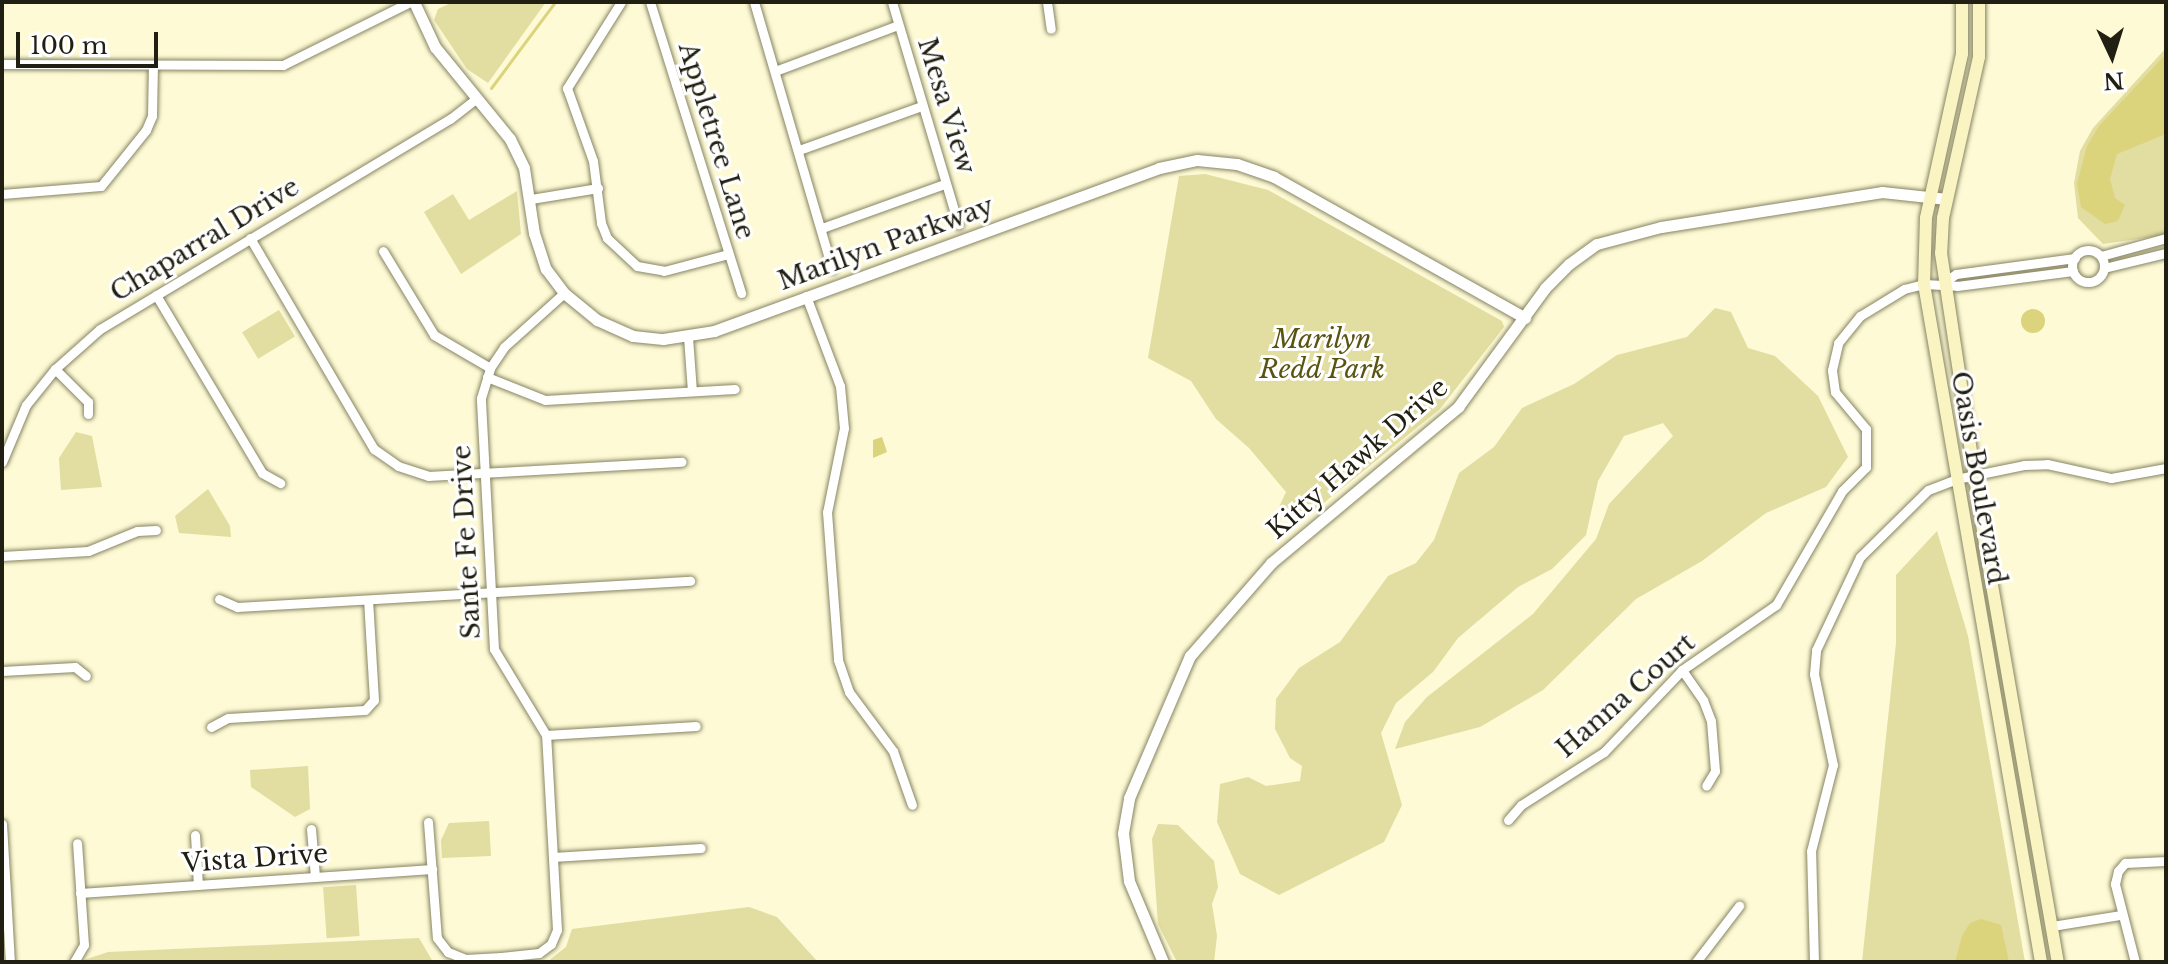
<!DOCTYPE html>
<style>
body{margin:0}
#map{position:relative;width:2168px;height:964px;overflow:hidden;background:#fdfad5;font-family:"Libre Baskerville",serif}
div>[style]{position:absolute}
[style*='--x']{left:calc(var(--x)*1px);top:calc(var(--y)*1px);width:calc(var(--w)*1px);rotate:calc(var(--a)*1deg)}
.green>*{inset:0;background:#e2dda0;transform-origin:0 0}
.water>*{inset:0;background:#dcd37d}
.round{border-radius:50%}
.stream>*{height:3px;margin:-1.5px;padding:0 1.5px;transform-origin:1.5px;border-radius:1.5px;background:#dcd37d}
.roads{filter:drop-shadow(0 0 2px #878463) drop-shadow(0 0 2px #878463)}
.minor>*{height:9px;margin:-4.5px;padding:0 4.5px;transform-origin:4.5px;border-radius:4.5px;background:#fff}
.minor>.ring{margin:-4.5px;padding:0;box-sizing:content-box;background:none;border:9px solid #fff;border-radius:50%}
.tertiary>*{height:11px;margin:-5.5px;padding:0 5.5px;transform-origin:5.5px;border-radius:5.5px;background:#fff}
.secondary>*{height:12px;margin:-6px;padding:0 6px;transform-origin:6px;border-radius:6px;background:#f9f4c2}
span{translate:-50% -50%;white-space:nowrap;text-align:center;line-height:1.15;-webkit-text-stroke:6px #fff;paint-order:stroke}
.street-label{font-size:26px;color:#201f11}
.park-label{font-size:26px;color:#5a5413;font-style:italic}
.frame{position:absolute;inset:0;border:4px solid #201f11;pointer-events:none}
.north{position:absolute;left:2072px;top:16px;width:80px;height:80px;-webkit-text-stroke:6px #fff;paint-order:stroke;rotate:176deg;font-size:22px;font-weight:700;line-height:32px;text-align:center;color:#201f11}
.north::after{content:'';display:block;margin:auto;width:28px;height:36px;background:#201f11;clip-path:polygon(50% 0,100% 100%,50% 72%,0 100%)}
.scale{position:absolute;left:16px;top:32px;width:142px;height:36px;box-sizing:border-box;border:4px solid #201f11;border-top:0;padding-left:10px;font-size:24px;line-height:28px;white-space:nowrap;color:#201f11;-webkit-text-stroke:6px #fff;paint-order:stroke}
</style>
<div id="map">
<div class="green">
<i style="clip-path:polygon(453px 2px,546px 2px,488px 83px,467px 69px,434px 20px,438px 9px)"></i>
<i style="clip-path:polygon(2166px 48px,2166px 235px,2103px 244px,2078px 218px,2074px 183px,2080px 151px,2093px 128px)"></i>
<i style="clip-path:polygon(1205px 174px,1268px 190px,1502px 321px,1504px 327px,1440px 409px,1294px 527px,1279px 507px,1286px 492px,1249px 448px,1216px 419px,1191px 381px,1148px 358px,1179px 176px)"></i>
<i style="clip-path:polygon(517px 191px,521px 234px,461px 274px,424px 212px,453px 194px,469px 220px)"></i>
<i style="clip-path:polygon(1715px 308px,1731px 312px,1748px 348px,1775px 356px,1818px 396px,1848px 457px,1826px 487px,1766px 513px,1702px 561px,1636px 599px,1543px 690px,1480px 727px,1395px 749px,1405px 722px,1427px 697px,1533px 614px,1596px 539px,1609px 504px,1673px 436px,1663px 423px,1624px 436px,1598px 481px,1586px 535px,1552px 569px,1518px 587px,1458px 638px,1433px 672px,1396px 703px,1381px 733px,1402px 805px,1384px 842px,1279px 895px,1240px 874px,1217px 822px,1220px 784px,1248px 777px,1266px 786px,1300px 781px,1302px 766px,1290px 758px,1275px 729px,1276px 699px,1299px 668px,1340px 642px,1388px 576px,1416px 563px,1434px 540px,1459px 473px,1494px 447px,1522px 408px,1574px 384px,1617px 355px,1687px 337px)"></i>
<i style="left:279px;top:310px;width:31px;height:43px;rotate:59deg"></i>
<i style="clip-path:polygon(76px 432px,92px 436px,102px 487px,61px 490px,59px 458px)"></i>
<i style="clip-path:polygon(208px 489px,230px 526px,231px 537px,179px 533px,175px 516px)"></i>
<i style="clip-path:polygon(1937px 531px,1968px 636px,2025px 962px,1862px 962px,1896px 643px,1896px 575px)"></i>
<i style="clip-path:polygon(308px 766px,310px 809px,295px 817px,251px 787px,250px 770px)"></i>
<i style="clip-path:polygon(489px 821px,491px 856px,442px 858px,441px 840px,449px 823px)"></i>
<i style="clip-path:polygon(1158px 824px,1178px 825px,1214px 861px,1218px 887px,1212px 904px,1217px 936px,1214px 962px,1177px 962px,1158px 924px,1152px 839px)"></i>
<i style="left:356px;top:885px;width:51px;height:33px;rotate:86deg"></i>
<i style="clip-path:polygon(749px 907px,777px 917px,818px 962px,547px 962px,566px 947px,572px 929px)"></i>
<i style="clip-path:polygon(419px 938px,433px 962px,78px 962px,108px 952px)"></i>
</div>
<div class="water">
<i style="clip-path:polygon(2166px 54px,2166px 134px,2117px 154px,2110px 179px,2115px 198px,2125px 205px,2118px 221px,2105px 224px,2081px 207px,2077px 184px,2087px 146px,2099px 126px)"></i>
<i class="round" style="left:2021px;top:309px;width:24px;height:24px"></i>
<i style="clip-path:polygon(882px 437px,887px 452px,873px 458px,873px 440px)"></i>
<i style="clip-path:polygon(1981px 919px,2001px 925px,2009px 962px,1955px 962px,1962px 936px,1970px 923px)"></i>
</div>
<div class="stream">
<i style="--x:491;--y:88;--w:107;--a:-53.3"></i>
</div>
<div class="roads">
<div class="minor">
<i style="--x:621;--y:2;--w:102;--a:122.1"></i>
<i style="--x:567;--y:88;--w:77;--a:70.4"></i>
<i style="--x:593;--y:161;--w:63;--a:82.6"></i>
<i style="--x:601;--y:223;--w:16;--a:68"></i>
<i style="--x:607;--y:238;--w:41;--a:43"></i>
<i style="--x:637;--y:266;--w:27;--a:10"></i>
<i style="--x:664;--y:271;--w:66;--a:-14.9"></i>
<i style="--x:650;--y:2;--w:305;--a:72.6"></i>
<i style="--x:754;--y:2;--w:278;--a:73.7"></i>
<i style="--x:892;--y:2;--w:232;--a:73.4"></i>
<i style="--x:1047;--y:2;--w:27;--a:82"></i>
<i style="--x:2;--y:64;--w:281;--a:0.2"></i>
<i style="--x:283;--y:65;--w:142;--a:-26.4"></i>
<i style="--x:775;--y:71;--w:131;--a:-20.5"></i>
<i style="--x:799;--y:150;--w:131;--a:-19.7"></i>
<i style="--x:2;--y:194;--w:99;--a:-4.6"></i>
<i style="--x:101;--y:186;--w:72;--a:-51.2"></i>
<i style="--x:146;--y:130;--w:15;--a:-67"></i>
<i style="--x:152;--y:116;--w:51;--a:-88.9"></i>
<i style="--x:531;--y:199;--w:68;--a:-9.3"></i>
<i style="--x:822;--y:228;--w:130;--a:-19.8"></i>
<i style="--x:250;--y:238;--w:245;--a:59.6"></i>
<i style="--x:374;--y:449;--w:29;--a:35"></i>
<i style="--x:398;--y:466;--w:32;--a:18"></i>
<i style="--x:428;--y:476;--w:254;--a:-3.2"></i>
<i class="ring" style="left:2072px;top:250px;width:23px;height:23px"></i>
<i style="--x:383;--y:251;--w:98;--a:58.7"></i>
<i style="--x:434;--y:335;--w:65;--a:30.5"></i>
<i style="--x:2101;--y:256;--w:67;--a:-15.5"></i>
<i style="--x:2104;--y:268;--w:64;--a:-13.6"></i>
<i style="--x:1944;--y:282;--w:14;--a:-34"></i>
<i style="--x:1956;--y:274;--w:120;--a:-7.7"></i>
<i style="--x:156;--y:295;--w:207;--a:59.2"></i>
<i style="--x:262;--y:473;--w:21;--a:29"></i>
<i style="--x:806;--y:296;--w:96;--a:69.3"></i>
<i style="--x:840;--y:386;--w:42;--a:84.6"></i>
<i style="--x:844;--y:428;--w:86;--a:101.4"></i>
<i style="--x:827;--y:512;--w:148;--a:85.7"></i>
<i style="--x:838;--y:660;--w:34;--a:71"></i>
<i style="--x:849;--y:692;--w:74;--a:53.3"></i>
<i style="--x:893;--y:751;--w:57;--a:70.6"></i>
<i style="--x:688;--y:337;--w:54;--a:85.8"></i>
<i style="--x:55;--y:369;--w:47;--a:45"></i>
<i style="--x:88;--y:402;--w:12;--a:90"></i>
<i style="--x:487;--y:377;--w:62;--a:21.6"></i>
<i style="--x:545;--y:400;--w:190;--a:-3.3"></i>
<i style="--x:2;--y:462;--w:62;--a:-67.2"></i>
<i style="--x:26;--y:405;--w:46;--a:-51.1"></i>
<i style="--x:55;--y:369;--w:60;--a:-41.6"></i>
<i style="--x:100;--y:329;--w:408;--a:-31"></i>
<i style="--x:450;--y:119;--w:33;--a:-38"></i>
<i style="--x:2;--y:556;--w:86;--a:-3.3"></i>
<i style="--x:88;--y:551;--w:53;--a:-22.2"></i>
<i style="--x:137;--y:531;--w:19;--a:-3"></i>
<i style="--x:219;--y:599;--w:20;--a:24"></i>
<i style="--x:237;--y:607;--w:454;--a:-3.3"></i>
<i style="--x:1682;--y:670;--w:37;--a:55"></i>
<i style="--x:1703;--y:700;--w:22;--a:69"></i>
<i style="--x:1711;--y:721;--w:50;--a:85.4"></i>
<i style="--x:1715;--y:771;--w:17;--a:121"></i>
<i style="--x:2;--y:671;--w:73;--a:-3.1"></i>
<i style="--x:75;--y:667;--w:14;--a:39"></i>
<i style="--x:211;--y:727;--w:19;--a:-28"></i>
<i style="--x:228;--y:718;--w:137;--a:-3.3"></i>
<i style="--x:365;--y:710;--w:13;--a:-48"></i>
<i style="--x:374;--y:700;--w:100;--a:-93.4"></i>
<i style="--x:546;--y:735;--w:150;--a:-3.4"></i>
<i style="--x:1508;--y:820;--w:20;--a:-49"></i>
<i style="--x:1521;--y:805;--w:98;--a:-32.6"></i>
<i style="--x:1604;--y:752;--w:113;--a:-46.4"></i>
<i style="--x:1682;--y:670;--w:114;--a:-34.7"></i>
<i style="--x:1776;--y:605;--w:132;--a:-59.9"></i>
<i style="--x:1842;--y:491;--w:34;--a:-45"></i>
<i style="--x:1866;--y:467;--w:38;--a:-90"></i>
<i style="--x:1866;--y:429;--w:48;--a:-130"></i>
<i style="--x:1835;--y:392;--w:22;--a:-98"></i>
<i style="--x:1832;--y:370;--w:28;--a:-77"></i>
<i style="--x:1838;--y:343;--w:35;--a:-51"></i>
<i style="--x:1860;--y:316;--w:52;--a:-31.5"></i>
<i style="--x:1904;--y:289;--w:21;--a:-14"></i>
<i style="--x:1924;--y:284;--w:33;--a:3"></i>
<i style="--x:1957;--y:286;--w:117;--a:-7.4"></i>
<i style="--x:428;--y:822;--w:116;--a:85.6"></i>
<i style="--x:437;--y:938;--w:18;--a:52"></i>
<i style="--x:448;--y:952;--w:18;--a:22"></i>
<i style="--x:465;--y:959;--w:36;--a:-3"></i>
<i style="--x:501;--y:957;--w:38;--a:-6"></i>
<i style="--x:539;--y:953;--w:15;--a:-37"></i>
<i style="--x:551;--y:944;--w:15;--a:-67"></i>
<i style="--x:557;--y:930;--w:195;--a:-93.2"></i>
<i style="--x:546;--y:735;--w:100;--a:-121.2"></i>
<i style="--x:494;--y:649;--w:251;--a:-93"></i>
<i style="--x:481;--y:398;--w:31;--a:-73"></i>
<i style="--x:490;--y:368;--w:25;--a:-56"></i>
<i style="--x:504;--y:347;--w:81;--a:-42"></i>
<i style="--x:2;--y:824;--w:138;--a:86.7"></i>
<i style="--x:311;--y:829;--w:48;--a:85.2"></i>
<i style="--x:195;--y:835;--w:50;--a:86.6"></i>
<i style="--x:553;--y:857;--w:148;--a:-3.5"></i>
<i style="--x:80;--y:893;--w:353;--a:-3.9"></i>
<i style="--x:2052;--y:926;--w:70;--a:-9.1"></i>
<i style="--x:74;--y:962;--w:20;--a:-60"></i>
<i style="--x:84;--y:945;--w:102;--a:-93.9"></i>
<i style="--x:1696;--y:962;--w:71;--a:-52.5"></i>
<i style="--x:1814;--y:962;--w:111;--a:-91.5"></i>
<i style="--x:1811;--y:851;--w:89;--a:-75.7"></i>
<i style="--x:1833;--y:765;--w:93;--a:-101.8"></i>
<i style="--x:1814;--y:674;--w:24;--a:-85"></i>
<i style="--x:1816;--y:650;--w:103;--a:-64.7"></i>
<i style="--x:1860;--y:557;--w:95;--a:-44.6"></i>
<i style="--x:1928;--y:490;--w:30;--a:-21"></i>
<i style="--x:1956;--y:479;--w:69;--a:-11.6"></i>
<i style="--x:2024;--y:465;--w:23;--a:-2"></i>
<i style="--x:2047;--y:464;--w:66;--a:12.3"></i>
<i style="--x:2111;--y:478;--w:56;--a:-10.3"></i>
<i style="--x:2135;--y:962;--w:81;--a:-104.4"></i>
<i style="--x:2115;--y:884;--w:13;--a:-77"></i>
<i style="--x:2118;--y:871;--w:11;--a:-49"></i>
<i style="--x:2125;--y:863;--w:41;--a:-2.8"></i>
</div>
<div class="tertiary">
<i style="--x:414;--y:2;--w:50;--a:65"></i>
<i style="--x:435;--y:47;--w:119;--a:50.8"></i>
<i style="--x:510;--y:139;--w:32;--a:64"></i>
<i style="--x:524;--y:168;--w:66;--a:81.3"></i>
<i style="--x:534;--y:233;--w:38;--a:72"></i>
<i style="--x:546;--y:269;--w:30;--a:53"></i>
<i style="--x:564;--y:293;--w:43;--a:39.3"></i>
<i style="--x:597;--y:320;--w:39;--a:24"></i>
<i style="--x:633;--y:336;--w:30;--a:6"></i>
<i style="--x:663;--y:339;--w:52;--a:-8.9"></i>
<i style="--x:714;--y:331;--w:474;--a:-20.1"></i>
<i style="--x:1159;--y:168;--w:39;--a:-12"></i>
<i style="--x:1197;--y:160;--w:40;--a:5.7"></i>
<i style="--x:1237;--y:164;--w:39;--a:19"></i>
<i style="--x:1274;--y:177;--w:288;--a:29.3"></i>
<i style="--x:1163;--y:962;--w:88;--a:-112.8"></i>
<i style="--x:1129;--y:881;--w:48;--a:-97.1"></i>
<i style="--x:1123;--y:833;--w:36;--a:-80"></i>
<i style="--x:1129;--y:798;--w:155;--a:-66.8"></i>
<i style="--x:1190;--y:656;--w:123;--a:-48.9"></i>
<i style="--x:1271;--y:563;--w:244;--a:-39.8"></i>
<i style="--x:1458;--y:407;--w:147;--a:-53.8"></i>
<i style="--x:1545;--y:288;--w:34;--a:-45"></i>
<i style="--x:1569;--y:264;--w:34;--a:-36"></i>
<i style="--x:1597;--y:244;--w:66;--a:-14.9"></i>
<i style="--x:1661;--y:227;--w:224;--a:-9"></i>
<i style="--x:1882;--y:192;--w:65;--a:6.1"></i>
</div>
<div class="secondary">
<i style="--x:1962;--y:2;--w:52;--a:90"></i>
<i style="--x:1962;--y:54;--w:168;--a:102.4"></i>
<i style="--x:1926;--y:218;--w:66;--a:91.7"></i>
<i style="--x:1924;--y:284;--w:688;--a:80.21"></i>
<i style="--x:1979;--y:2;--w:55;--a:90"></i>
<i style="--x:1979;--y:57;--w:165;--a:102.6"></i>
<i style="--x:1943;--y:218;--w:35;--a:93"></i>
<i style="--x:1941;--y:253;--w:295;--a:81.4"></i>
<i style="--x:1985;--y:545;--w:423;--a:80.1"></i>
</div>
</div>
<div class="street-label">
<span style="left:946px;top:106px;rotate:73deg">Mesa View</span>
<span style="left:716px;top:141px;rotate:73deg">Appletree Lane</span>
<span style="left:205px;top:240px;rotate:-31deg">Chaparral Drive</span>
<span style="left:886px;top:244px;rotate:-20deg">Marilyn Parkway</span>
<span style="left:1358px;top:459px;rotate:-41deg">Kitty Hawk Drive</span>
<span style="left:1978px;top:478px;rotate:80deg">Oasis Boulevard</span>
<span style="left:467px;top:542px;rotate:-93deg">Sante Fe Drive</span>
<span style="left:1626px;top:696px;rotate:-41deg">Hanna Court</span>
<span style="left:255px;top:859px;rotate:-4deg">Vista Drive</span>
</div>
<div class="park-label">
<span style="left:1322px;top:355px">Marilyn<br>Redd Park</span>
</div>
<div class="frame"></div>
<div class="north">N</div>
<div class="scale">100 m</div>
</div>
